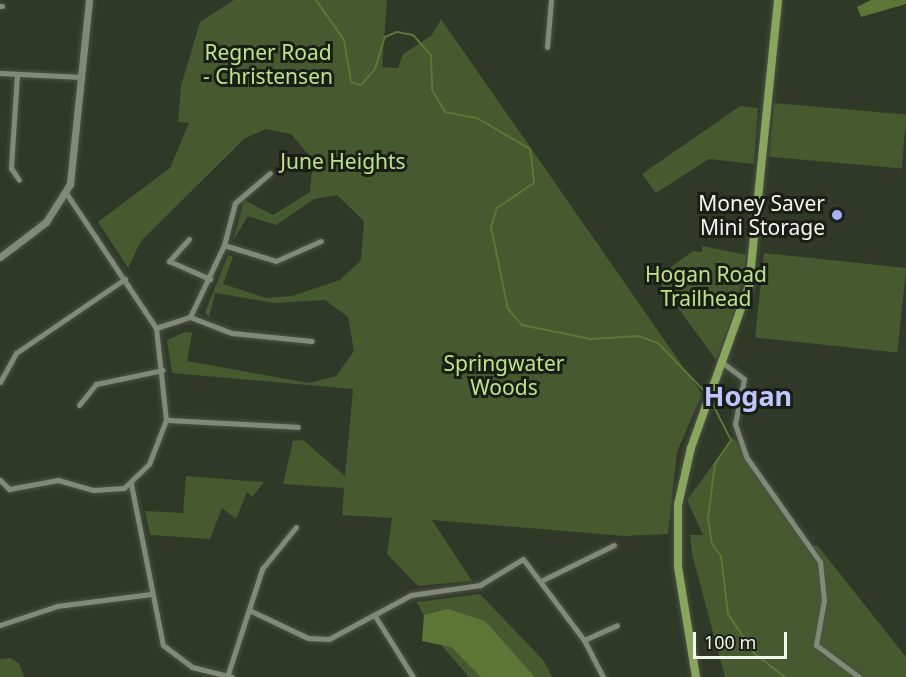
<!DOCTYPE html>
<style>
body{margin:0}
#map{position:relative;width:906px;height:677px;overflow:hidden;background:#303828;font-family:"Noto Sans",sans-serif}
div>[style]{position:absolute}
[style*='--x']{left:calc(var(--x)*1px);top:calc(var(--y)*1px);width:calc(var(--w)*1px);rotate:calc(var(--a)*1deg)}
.green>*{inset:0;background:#47592f;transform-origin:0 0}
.water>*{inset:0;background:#5c7735}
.stream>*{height:2px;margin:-1px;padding:0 1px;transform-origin:1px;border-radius:1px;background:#5c7735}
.roads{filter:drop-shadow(0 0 2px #4c5345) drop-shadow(0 0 2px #4c5345)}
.minor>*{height:5px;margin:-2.5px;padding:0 2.5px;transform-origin:2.5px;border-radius:2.5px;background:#818a78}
.tertiary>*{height:7px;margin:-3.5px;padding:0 3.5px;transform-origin:3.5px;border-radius:3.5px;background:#818a78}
.primary>*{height:8px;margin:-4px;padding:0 4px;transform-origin:4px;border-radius:4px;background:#88a75c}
.dots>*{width:16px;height:16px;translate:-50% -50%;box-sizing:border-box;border:3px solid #1a1e16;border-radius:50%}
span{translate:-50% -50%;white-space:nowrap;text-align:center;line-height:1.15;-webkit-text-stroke:6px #1a1e16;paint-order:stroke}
.park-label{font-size:21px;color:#bce588}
.poi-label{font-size:21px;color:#f2f7ed}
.right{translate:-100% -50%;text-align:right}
.district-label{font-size:27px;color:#bdc6ff;font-weight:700}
.scale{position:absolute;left:693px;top:632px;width:94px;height:27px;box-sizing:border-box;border:3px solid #f2f7ed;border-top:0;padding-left:8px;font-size:18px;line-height:21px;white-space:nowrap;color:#f2f7ed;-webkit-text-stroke:4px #1a1e16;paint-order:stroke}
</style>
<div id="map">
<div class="green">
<i style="clip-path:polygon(234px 0,387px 0,382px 67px,398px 68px,403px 54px,432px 35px,441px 19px,702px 394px,677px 452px,668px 534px,625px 536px,432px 520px,472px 581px,418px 586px,387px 554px,392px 518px,342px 515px,344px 488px,283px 484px,293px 441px,303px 440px,345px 476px,353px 389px,172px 373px,167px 340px,185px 332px,192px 333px,187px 361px,309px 383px,336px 376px,354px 351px,348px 317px,325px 300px,274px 303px,215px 293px,209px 318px,205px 312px,228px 255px,233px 257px,223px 284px,266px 298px,292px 296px,340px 280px,361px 260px,364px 221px,337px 195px,314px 199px,276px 225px,248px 216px,233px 241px,244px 200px,273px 215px,310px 192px,313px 160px,291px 134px,266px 129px,245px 138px,141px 241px,128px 268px,98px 222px,170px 168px,189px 123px,178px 122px,181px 86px,200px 22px)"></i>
<i style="left:774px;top:103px;width:133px;height:54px;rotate:5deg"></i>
<i style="clip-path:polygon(740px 106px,758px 108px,754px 164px,709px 159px,656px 193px,642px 174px)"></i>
<i style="clip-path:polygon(702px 246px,747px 255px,735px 311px,716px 360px,656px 278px,693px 251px,702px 252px)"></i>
<i style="left:764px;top:253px;width:143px;height:85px;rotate:6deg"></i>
<i style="clip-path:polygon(733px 437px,810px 545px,818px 546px,906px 657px,906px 677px,725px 677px,692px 554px,690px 535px,703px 535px,687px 500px)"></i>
<i style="clip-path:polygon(186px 476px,264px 482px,252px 497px,247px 492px,236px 519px,222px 508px,210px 539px,150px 535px,145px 511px,183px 513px)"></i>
<i style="clip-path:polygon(480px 594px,544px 661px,552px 677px,469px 677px,435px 638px,417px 602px)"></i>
<i style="clip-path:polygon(10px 658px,19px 663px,24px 677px,0 677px,0 659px)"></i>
</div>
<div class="water">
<i style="clip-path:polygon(871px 0,906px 0,906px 4px,861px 17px,857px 7px)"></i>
<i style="clip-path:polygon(448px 609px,485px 621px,535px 677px,481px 677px,451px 647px,422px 641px,424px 615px)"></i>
</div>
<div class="stream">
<i style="--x:316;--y:0;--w:49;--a:55"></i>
<i style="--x:344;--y:40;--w:43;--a:80.5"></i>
<i style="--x:351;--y:82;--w:10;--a:17"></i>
<i style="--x:361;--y:85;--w:21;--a:-49"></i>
<i style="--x:375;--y:69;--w:34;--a:-73"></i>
<i style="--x:385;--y:37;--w:13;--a:-23"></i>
<i style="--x:397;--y:32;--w:16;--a:11"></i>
<i style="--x:413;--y:35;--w:27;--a:48"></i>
<i style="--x:431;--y:55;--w:35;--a:88"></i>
<i style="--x:432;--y:90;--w:26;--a:59"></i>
<i style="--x:445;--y:112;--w:33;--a:11"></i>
<i style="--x:477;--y:118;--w:61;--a:30.3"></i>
<i style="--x:530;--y:149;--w:34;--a:83"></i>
<i style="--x:534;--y:183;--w:45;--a:146"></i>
<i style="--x:497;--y:208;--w:20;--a:108"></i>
<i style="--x:491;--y:227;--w:84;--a:78.3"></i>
<i style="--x:508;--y:309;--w:21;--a:49"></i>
<i style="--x:522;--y:325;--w:70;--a:11.5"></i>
<i style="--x:591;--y:339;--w:47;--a:-3.7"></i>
<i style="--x:638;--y:336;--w:21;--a:19"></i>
<i style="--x:658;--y:343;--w:71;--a:46.1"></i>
<i style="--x:711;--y:401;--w:44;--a:62.9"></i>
<i style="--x:731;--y:440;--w:29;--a:124"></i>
<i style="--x:715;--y:464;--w:55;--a:97.3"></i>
<i style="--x:708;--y:519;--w:25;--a:81"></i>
<i style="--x:712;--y:544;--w:15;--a:53"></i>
<i style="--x:721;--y:556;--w:58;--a:83.1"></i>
<i style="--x:728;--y:614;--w:47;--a:56.3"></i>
<i style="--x:754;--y:653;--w:39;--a:38"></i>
</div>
<div class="roads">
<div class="minor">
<i style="--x:0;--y:6;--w:2;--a:0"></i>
<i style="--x:547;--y:47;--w:47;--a:-85.1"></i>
<i style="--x:0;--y:73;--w:82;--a:2.8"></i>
<i style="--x:17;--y:74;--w:94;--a:93.7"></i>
<i style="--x:11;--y:168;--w:14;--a:56"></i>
<i style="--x:189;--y:239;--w:30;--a:132"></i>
<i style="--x:169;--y:261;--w:45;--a:23.7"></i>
<i style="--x:224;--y:245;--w:54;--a:17.1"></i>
<i style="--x:276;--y:261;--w:49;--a:-24"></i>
<i style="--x:190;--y:317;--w:45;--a:20.9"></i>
<i style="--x:232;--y:333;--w:80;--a:5.7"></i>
<i style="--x:156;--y:328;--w:36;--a:-18"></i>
<i style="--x:190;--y:317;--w:80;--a:-64.7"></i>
<i style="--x:224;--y:245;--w:43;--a:-75.3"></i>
<i style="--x:235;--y:203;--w:46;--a:-40.6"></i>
<i style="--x:723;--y:363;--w:26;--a:37"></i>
<i style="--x:744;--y:379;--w:46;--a:101.3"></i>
<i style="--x:735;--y:424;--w:36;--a:71"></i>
<i style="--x:747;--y:458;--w:127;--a:54.9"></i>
<i style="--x:820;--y:562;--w:38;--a:84"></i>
<i style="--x:824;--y:600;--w:46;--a:100.1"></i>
<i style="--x:816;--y:645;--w:54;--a:36.7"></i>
<i style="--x:0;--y:382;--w:33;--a:-61"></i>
<i style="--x:16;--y:353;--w:132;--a:-34.2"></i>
<i style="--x:79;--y:405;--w:27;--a:-51"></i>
<i style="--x:96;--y:384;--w:68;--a:-11.8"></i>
<i style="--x:166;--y:420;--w:132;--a:3"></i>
<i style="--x:0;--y:480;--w:13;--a:45"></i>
<i style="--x:9;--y:489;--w:50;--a:-10.4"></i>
<i style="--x:58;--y:480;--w:37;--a:16"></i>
<i style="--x:94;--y:490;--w:30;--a:-4"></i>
<i style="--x:124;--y:488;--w:35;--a:-44"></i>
<i style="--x:149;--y:464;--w:47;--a:-68.9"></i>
<i style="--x:166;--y:420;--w:93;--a:-96.2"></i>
<i style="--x:156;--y:328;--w:162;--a:-123.7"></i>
<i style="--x:131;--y:484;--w:164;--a:78.8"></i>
<i style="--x:163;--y:645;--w:36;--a:37"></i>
<i style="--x:192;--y:667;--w:41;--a:14"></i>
<i style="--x:543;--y:580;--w:79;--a:-26.2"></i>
<i style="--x:249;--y:610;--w:65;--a:25.4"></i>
<i style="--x:308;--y:638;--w:21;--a:3"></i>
<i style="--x:329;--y:639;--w:93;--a:-28.2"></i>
<i style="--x:411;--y:595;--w:70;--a:-8.2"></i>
<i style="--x:480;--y:585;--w:50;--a:-31.2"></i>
<i style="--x:523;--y:559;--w:101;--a:53"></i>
<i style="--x:584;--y:640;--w:42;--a:62.8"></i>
<i style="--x:375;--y:616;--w:72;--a:58.1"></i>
<i style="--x:0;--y:625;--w:60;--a:-18.4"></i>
<i style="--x:57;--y:606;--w:95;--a:-7.3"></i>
<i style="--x:584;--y:640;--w:36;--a:-24"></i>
<i style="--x:227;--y:677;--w:114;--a:-72"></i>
<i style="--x:262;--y:569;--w:54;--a:-51"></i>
</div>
<div class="tertiary">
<i style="--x:0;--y:257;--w:58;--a:-37.3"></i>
<i style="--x:46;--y:222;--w:45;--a:-57.7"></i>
<i style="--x:70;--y:184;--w:185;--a:-84.1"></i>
</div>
<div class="primary">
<i style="--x:696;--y:677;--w:111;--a:-99.3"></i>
<i style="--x:678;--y:567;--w:62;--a:-90"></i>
<i style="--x:678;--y:505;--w:58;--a:-77.2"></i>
<i style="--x:691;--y:448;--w:172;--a:-70.3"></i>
<i style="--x:749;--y:286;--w:287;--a:-84.2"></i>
</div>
</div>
<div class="dots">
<i style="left:837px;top:215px;background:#a7b1fc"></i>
</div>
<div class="park-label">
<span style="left:268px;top:64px">Regner Road<br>- Christensen</span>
<span style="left:343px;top:161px">June Heights</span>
<span style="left:706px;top:286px">Hogan Road<br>Trailhead</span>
<span style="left:504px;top:375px">Springwater<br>Woods</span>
</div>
<div class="poi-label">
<span class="right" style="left:825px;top:215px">Money Saver<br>Mini Storage</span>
</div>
<div class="district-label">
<span style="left:748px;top:396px">Hogan</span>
</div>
<div class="scale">100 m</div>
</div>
